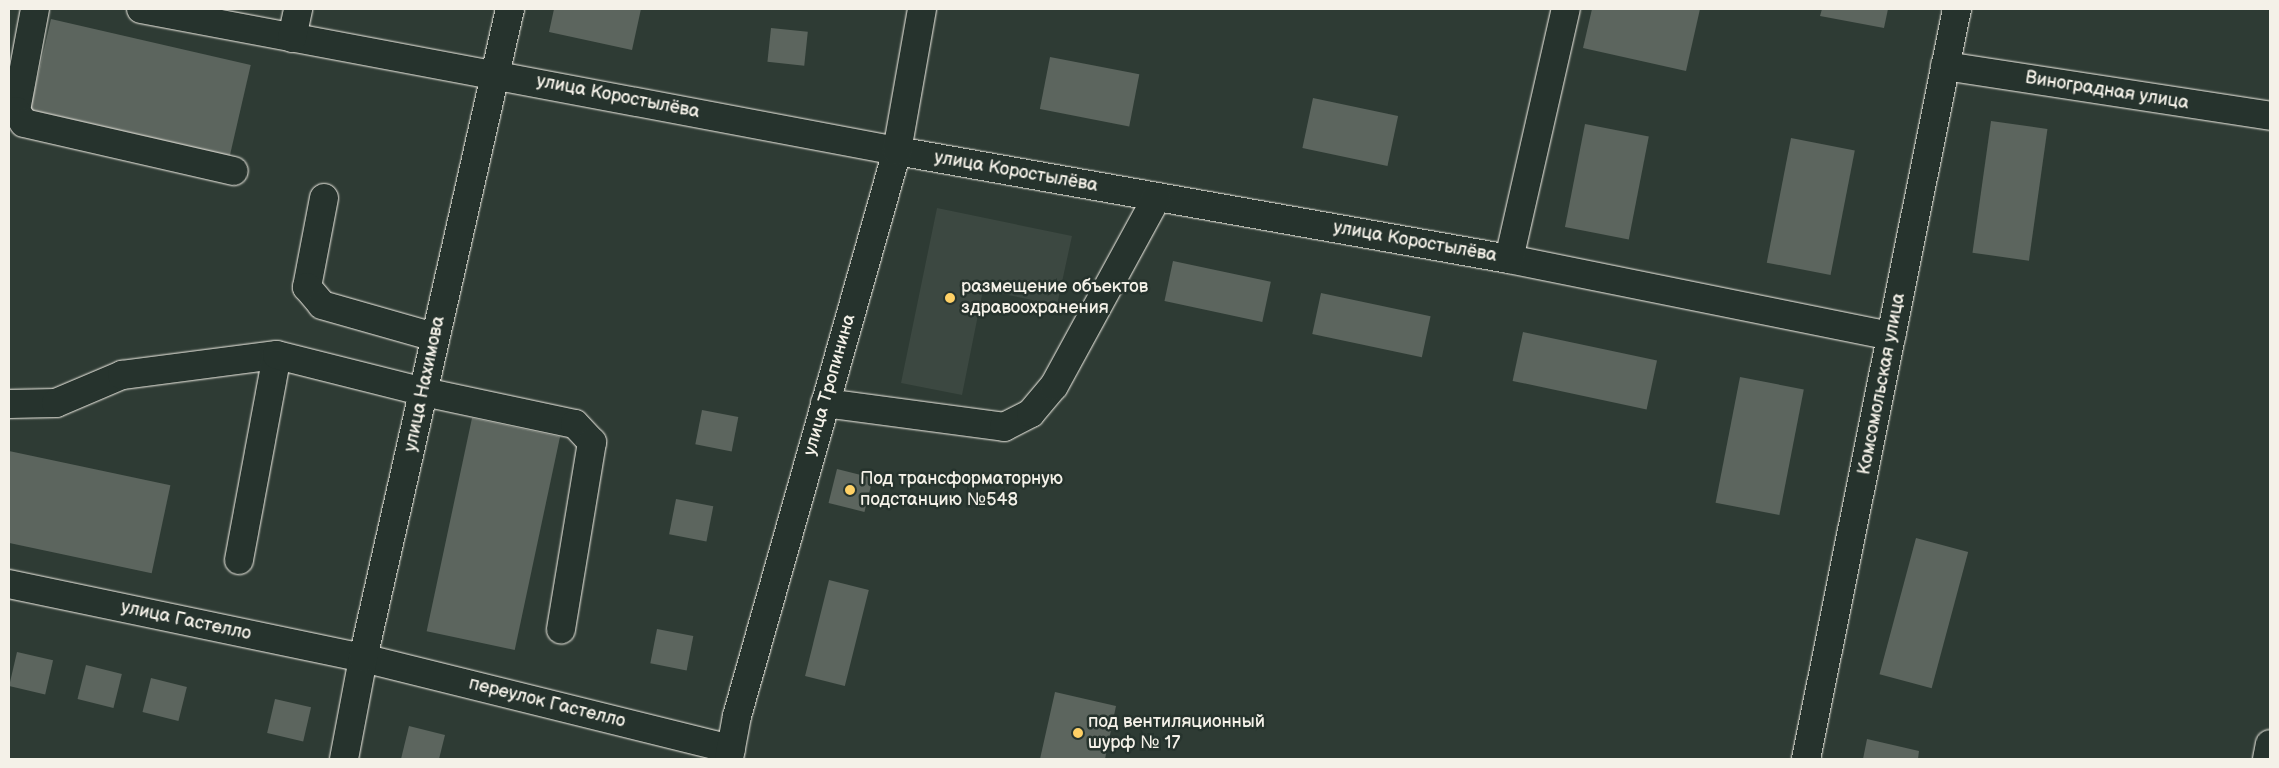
<!DOCTYPE html>
<meta charset="utf-8">
<style>
body{margin:0}
#map{position:relative;width:2279px;height:768px;overflow:hidden;background:#2e3b34;font-family:"Balsamiq Sans",sans-serif}
div>[style]{position:absolute}
[style*='--x']{left:calc(var(--x)*1px);top:calc(var(--y)*1px);width:calc(var(--w)*1px);rotate:calc(var(--a)*1deg)}
.built>*{inset:0;background:#3c4841}
.building>*{inset:0;background:#5c655e;transform-origin:0 0}
.roads{filter:drop-shadow(0 0 1px #f4f1e8) drop-shadow(0 0 1px #f4f1e8)}
.minor>*{height:28px;margin:-14px;padding:0 14px;transform-origin:14px;border-radius:14px;background:#26332d}
.dots>*{width:14px;height:14px;translate:-50% -50%;box-sizing:border-box;border:2px solid #26332d;border-radius:50%}
span{translate:-50% -50%;white-space:nowrap;text-align:center;line-height:1.15;-webkit-text-stroke:5px #26332d;paint-order:stroke}
.street-label{font-size:18px;color:#f4f1e8}
.poi-label{font-size:18px;color:#f4f1e8}
.left{translate:0 -50%;text-align:left}
.frame{position:absolute;inset:0;border:10px solid #f4f1e8;pointer-events:none}
</style>
<div id="map">
<div class="built">
<i style="clip-path:polygon(937px 208px,1072px 236px,1057px 305px,983px 290px,962px 395px,901px 383px)"></i>
</div>
<div class="building">
<i style="clip-path:polygon(554px 9px,641px 9px,632px 50px,549px 32px)"></i>
<i style="clip-path:polygon(1592px 9px,1700px 9px,1686px 71px,1583px 48px)"></i>
<i style="clip-path:polygon(1822px 9px,1888px 9px,1884px 28px,1820px 16px)"></i>
<i style="left:51px;top:19px;width:205px;height:93px;rotate:13deg"></i>
<i style="left:771px;top:28px;width:37px;height:34px;rotate:6deg"></i>
<i style="left:1050px;top:57px;width:91px;height:53px;rotate:11deg"></i>
<i style="left:1313px;top:98px;width:87px;height:51px;rotate:12deg"></i>
<i style="left:1991px;top:121px;width:57px;height:133px;rotate:8deg"></i>
<i style="left:1585px;top:124px;width:65px;height:105px;rotate:11deg"></i>
<i style="left:1791px;top:138px;width:65px;height:127px;rotate:11deg"></i>
<i style="left:1173px;top:261px;width:100px;height:41px;rotate:12deg"></i>
<i style="left:1321px;top:293px;width:112px;height:42px;rotate:12deg"></i>
<i style="left:1523px;top:332px;width:137px;height:50px;rotate:12deg"></i>
<i style="left:1740px;top:377px;width:65px;height:128px;rotate:11deg"></i>
<i style="left:702px;top:410px;width:37px;height:35px;rotate:11deg"></i>
<i style="left:472px;top:418px;width:90px;height:218px;rotate:12deg"></i>
<i style="left:9px;top:451px;width:165px;height:90px;rotate:12deg"></i>
<i style="left:837px;top:469px;width:37px;height:35px;rotate:14deg"></i>
<i style="left:676px;top:499px;width:38px;height:36px;rotate:11deg"></i>
<i style="left:1916px;top:538px;width:54px;height:141px;rotate:15deg"></i>
<i style="left:829px;top:580px;width:41px;height:99px;rotate:14deg"></i>
<i style="left:657px;top:629px;width:37px;height:35px;rotate:11deg"></i>
<i style="left:17px;top:652px;width:37px;height:35px;rotate:13deg"></i>
<i style="left:86px;top:665px;width:37px;height:35px;rotate:14deg"></i>
<i style="left:151px;top:678px;width:37px;height:35px;rotate:14deg"></i>
<i style="clip-path:polygon(1055px 692px,1116px 706px,1105px 759px,1040px 759px)"></i>
<i style="left:275px;top:699px;width:37px;height:35px;rotate:13deg"></i>
<i style="clip-path:polygon(409px 726px,445px 735px,439px 759px,401px 759px)"></i>
<i style="clip-path:polygon(1867px 739px,1919px 751px,1918px 759px,1863px 759px)"></i>
</div>
<div class="roads">
<div class="minor">
<i style="--x:35;--y:9;--w:104;--a:100.6"></i>
<i style="--x:16;--y:111;--w:14;--a:56"></i>
<i style="--x:24;--y:123;--w:215;--a:12.9"></i>
<i style="--x:141;--y:9;--w:769;--a:10.64"></i>
<i style="--x:897;--y:151;--w:621;--a:10.01"></i>
<i style="--x:1509;--y:259;--w:390;--a:11.4"></i>
<i style="--x:292;--y:38;--w:30;--a:-78"></i>
<i style="--x:1945;--y:66;--w:329;--a:8.7"></i>
<i style="--x:324;--y:198;--w:91;--a:100.8"></i>
<i style="--x:307;--y:287;--w:23;--a:50"></i>
<i style="--x:322;--y:305;--w:116;--a:15.9"></i>
<i style="--x:1509;--y:259;--w:256;--a:-77.2"></i>
<i style="--x:825;--y:403;--w:181;--a:7.6"></i>
<i style="--x:1004;--y:427;--w:30;--a:-27"></i>
<i style="--x:1031;--y:413;--w:35;--a:-50"></i>
<i style="--x:1054;--y:386;--w:215;--a:-61.4"></i>
<i style="--x:9;--y:404;--w:47;--a:-1.2"></i>
<i style="--x:56;--y:403;--w:72;--a:-23"></i>
<i style="--x:122;--y:375;--w:156;--a:-7.4"></i>
<i style="--x:239;--y:560;--w:208;--a:-79.5"></i>
<i style="--x:277;--y:355;--w:152;--a:14.1"></i>
<i style="--x:424;--y:392;--w:154;--a:12"></i>
<i style="--x:575;--y:424;--w:25;--a:47"></i>
<i style="--x:592;--y:442;--w:190;--a:99.4"></i>
<i style="--x:9;--y:584;--w:362;--a:11.8"></i>
<i style="--x:363;--y:658;--w:379;--a:13.9"></i>
<i style="--x:344;--y:759;--w:103;--a:-79.3"></i>
<i style="--x:363;--y:658;--w:665;--a:-77.24"></i>
<i style="--x:729;--y:759;--w:44;--a:-79.5"></i>
<i style="--x:737;--y:716;--w:587;--a:-74.19"></i>
<i style="--x:897;--y:151;--w:144;--a:-80"></i>
<i style="--x:1806;--y:759;--w:765;--a:-78.62"></i>
<i style="--x:2267;--y:759;--w:15;--a:-79"></i>
</div>
</div>
<div class="dots">
<i style="left:950px;top:298px;background:#ffd166"></i>
<i style="left:850px;top:490px;background:#ffd166"></i>
<i style="left:1078px;top:733px;background:#ffd166"></i>
</div>
<div class="street-label">
<span style="left:2107px;top:91px;rotate:9deg">Виноградная улица</span>
<span style="left:618px;top:97px;rotate:11deg">улица Коростылёва</span>
<span style="left:1016px;top:172px;rotate:10deg">улица Коростылёва</span>
<span style="left:1415px;top:242px;rotate:10deg">улица Коростылёва</span>
<span style="left:425px;top:384px;rotate:-78deg">улица Нахимова</span>
<span style="left:1882px;top:384px;rotate:-79deg">Комсомольская улица</span>
<span style="left:830px;top:385px;rotate:-74deg">улица Тропинина</span>
<span style="left:186px;top:621px;rotate:12deg">улица Гастелло</span>
<span style="left:547px;top:703px;rotate:14deg">переулок Гастелло</span>
</div>
<div class="poi-label">
<span class="left" style="left:961px;top:298px">размещение объектов<br>здравоохранения</span>
<span class="left" style="left:860px;top:490px">Под трансформаторную<br>подстанцию №548</span>
<span class="left" style="left:1088px;top:733px">под вентиляционный<br>шурф № 17</span>
</div>
<div class="frame"></div>
</div>
